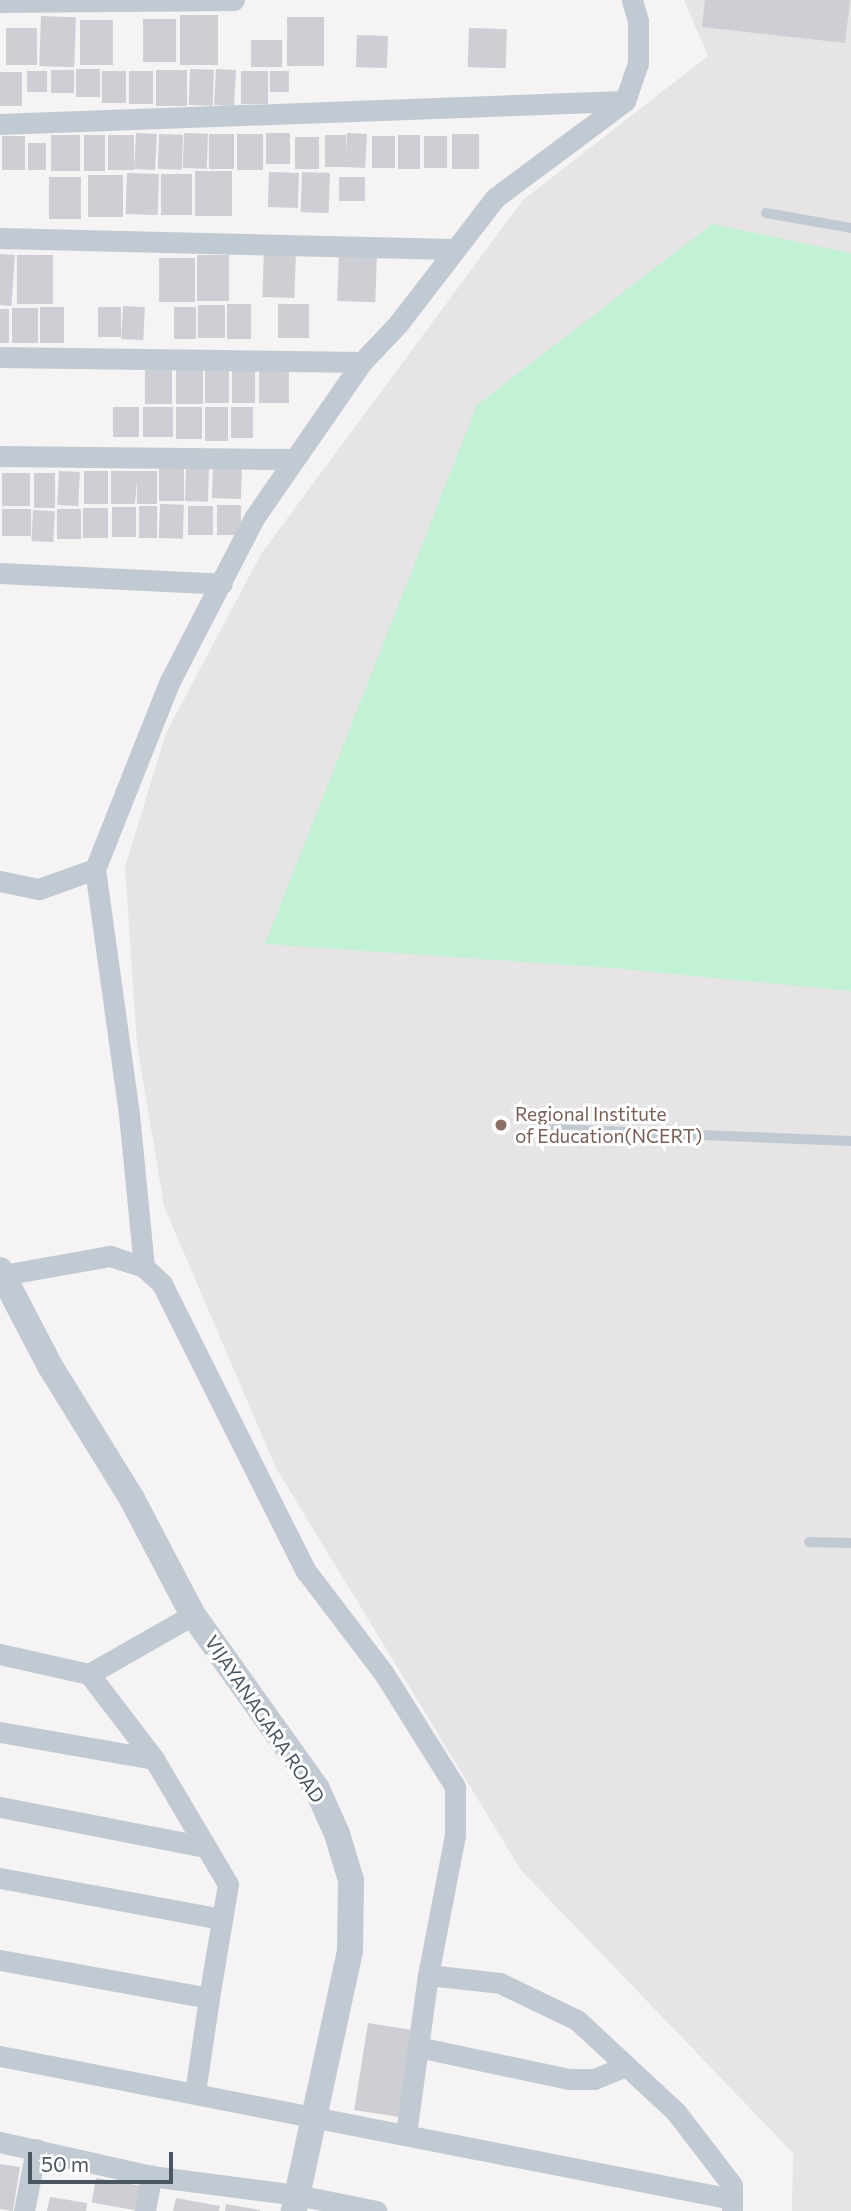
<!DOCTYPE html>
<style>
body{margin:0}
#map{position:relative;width:851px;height:2211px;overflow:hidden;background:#f5f3f3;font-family:Commissioner,sans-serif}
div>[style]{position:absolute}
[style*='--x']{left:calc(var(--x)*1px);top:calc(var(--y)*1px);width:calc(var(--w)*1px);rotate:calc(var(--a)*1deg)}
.education>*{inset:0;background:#e6e4e5}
.green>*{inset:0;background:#c3f1d5}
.building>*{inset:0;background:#cdcfd5;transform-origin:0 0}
.service>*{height:10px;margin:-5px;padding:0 5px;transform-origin:5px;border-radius:5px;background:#c1cad2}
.minor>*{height:21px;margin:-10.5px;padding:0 10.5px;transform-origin:10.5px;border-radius:10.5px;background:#c1cad2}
.tertiary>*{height:26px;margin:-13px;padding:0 13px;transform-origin:13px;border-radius:13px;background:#c1cad2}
.dots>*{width:19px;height:19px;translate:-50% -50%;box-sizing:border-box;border:4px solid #fff;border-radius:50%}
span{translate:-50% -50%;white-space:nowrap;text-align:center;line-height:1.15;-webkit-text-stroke:6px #fff;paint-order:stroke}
.education-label{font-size:19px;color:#785e54}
.left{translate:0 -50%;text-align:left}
.street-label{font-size:19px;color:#4a5661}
.scale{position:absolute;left:28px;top:2152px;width:145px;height:32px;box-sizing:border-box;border:4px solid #4a5661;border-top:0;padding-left:9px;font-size:21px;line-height:24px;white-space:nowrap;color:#4a5661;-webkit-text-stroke:5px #fff;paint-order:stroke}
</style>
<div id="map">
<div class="education">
<i style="clip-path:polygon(684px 0,851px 0,851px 2211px,792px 2211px,793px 2153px,521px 1870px,276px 1468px,164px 1206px,137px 1045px,125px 867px,166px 733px,261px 554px,523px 200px,708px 56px)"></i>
</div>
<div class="green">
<i style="clip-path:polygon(712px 224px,851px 253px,851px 991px,612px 968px,265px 944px,477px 405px)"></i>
</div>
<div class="building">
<i style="clip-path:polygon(705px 0,850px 0,845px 43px,702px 27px)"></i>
<i style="left:180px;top:15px;width:38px;height:50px"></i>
<i style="left:41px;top:16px;width:35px;height:50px;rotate:2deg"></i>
<i style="left:287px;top:17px;width:37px;height:49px"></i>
<i style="left:143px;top:19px;width:33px;height:43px"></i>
<i style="left:80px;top:20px;width:33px;height:45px"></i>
<i style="left:6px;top:28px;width:31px;height:37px"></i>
<i style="left:469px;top:28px;width:38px;height:39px;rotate:2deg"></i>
<i style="left:357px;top:35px;width:31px;height:32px;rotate:2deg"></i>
<i style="left:251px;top:40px;width:31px;height:27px"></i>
<i style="left:76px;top:69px;width:24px;height:28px"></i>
<i style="left:190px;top:69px;width:24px;height:36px;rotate:2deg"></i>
<i style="left:216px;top:69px;width:20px;height:36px;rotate:3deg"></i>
<i style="left:51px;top:70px;width:23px;height:23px"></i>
<i style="left:156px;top:70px;width:31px;height:36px"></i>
<i style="left:27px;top:71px;width:20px;height:21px"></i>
<i style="left:102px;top:71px;width:24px;height:32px"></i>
<i style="left:129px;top:71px;width:24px;height:33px"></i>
<i style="left:241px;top:71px;width:27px;height:33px"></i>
<i style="left:270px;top:71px;width:19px;height:21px"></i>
<i style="left:0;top:72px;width:22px;height:34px"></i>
<i style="left:136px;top:133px;width:21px;height:36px;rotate:3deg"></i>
<i style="left:184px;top:133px;width:24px;height:35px;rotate:2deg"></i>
<i style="left:266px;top:133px;width:24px;height:31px"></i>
<i style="left:347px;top:133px;width:20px;height:34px;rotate:3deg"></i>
<i style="left:159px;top:134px;width:24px;height:35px;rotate:2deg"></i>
<i style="left:209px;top:134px;width:25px;height:35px"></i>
<i style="left:237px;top:134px;width:26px;height:36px"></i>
<i style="left:452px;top:134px;width:27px;height:35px"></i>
<i style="left:51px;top:135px;width:29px;height:36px"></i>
<i style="left:84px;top:135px;width:21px;height:36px"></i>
<i style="left:108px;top:135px;width:26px;height:35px"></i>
<i style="left:325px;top:135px;width:21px;height:32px"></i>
<i style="left:398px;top:135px;width:22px;height:34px"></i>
<i style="left:2px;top:136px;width:23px;height:34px"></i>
<i style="left:372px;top:136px;width:23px;height:32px"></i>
<i style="left:424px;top:136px;width:23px;height:32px"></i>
<i style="left:295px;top:137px;width:24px;height:32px"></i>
<i style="left:28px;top:143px;width:18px;height:27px"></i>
<i style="left:195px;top:171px;width:37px;height:45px"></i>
<i style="left:269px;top:172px;width:30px;height:35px;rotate:2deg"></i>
<i style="left:302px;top:172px;width:28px;height:40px;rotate:2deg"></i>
<i style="left:127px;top:173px;width:32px;height:41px;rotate:2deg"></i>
<i style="left:161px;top:174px;width:31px;height:41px"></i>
<i style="left:88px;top:175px;width:35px;height:42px"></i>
<i style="left:49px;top:177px;width:32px;height:42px"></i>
<i style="left:339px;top:177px;width:26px;height:24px"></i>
<i style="left:264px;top:250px;width:32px;height:47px;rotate:2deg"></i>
<i style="left:339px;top:252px;width:38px;height:49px;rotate:2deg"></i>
<i style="left:0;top:254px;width:15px;height:51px;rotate:4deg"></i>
<i style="left:17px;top:255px;width:36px;height:49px"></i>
<i style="left:197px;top:255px;width:32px;height:46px"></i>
<i style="left:159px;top:258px;width:36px;height:44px"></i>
<i style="left:227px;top:304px;width:24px;height:35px"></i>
<i style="left:278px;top:304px;width:31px;height:34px"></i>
<i style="left:198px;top:305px;width:27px;height:33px"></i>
<i style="left:123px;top:306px;width:22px;height:33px;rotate:3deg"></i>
<i style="left:40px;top:307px;width:24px;height:36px"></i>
<i style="left:98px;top:307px;width:23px;height:30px"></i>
<i style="left:174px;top:307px;width:22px;height:32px"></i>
<i style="left:12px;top:308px;width:26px;height:35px"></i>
<i style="left:0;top:309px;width:9px;height:34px"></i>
<i style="left:205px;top:368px;width:24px;height:35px"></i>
<i style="left:232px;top:368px;width:23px;height:35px"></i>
<i style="left:145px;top:369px;width:27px;height:35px"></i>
<i style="left:176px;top:369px;width:27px;height:35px"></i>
<i style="left:259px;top:370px;width:30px;height:33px"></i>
<i style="left:113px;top:407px;width:26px;height:30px"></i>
<i style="left:143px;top:407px;width:30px;height:30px"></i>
<i style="left:176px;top:407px;width:26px;height:32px"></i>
<i style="left:205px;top:407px;width:23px;height:34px"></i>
<i style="left:231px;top:407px;width:22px;height:31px"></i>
<i style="left:213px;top:467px;width:29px;height:31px;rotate:2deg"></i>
<i style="left:159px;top:468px;width:25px;height:33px"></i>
<i style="left:186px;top:468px;width:23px;height:33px;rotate:2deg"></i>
<i style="left:59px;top:471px;width:21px;height:34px;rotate:3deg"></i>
<i style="left:84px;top:471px;width:24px;height:33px"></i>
<i style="clip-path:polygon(111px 471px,157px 471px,157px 504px,137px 504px,137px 481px,135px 504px,111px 504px)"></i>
<i style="left:2px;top:473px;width:28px;height:33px"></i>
<i style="left:34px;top:473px;width:21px;height:35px"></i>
<i style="left:160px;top:504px;width:24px;height:34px;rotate:2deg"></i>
<i style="left:217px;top:505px;width:24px;height:30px"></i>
<i style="left:139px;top:506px;width:18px;height:32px"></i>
<i style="left:188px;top:506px;width:25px;height:29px"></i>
<i style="left:112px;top:507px;width:24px;height:30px"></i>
<i style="left:83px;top:508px;width:25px;height:30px"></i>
<i style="left:2px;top:509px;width:29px;height:27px"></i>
<i style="left:57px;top:509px;width:24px;height:30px"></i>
<i style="left:33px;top:510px;width:22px;height:31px;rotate:3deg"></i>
<i style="left:368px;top:2023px;width:46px;height:88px;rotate:9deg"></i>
<i style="clip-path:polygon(0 2164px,20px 2167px,13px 2211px,0 2209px)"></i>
<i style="left:96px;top:2178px;width:52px;height:25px;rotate:10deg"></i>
<i style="clip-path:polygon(50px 2197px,87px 2203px,86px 2211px,47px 2211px)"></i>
<i style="clip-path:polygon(176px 2198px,220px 2206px,219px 2211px,173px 2211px)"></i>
<i style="clip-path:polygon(226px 2204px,260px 2210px,260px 2211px,225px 2211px)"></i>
</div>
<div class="service">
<i style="--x:766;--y:213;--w:86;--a:10"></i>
<i style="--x:550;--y:1129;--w:301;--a:2.3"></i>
<i style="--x:809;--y:1542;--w:42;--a:1.4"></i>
</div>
<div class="minor">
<i style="--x:0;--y:2;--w:234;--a:-0.5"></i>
<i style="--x:0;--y:124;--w:624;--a:-2.11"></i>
<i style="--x:0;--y:238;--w:453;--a:1.4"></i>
<i style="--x:0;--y:357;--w:362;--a:0.8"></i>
<i style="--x:0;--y:456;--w:292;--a:0.6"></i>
<i style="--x:0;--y:573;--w:222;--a:2.8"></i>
<i style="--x:95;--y:869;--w:247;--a:82.1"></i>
<i style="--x:129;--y:1114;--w:154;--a:84.4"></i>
<i style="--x:0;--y:881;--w:40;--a:12"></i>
<i style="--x:39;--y:889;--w:59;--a:-19.7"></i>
<i style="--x:95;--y:869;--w:202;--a:-68.3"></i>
<i style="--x:170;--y:681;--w:183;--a:-62.7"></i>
<i style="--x:254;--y:518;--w:190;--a:-55.3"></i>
<i style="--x:362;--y:362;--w:52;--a:-46.5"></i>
<i style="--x:398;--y:324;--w:159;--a:-52.4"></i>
<i style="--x:495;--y:198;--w:162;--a:-36.7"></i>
<i style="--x:625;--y:101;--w:40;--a:-71.1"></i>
<i style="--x:638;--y:63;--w:42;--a:-90"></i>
<i style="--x:638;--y:21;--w:22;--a:-106"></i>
<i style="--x:3;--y:1275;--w:109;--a:-10.1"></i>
<i style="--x:110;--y:1256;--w:36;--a:18"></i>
<i style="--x:144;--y:1267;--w:25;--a:43"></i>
<i style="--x:162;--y:1284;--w:321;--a:63.4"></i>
<i style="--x:306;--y:1571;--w:127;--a:52.7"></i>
<i style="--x:383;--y:1672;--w:136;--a:57.9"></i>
<i style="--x:455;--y:1787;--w:48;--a:90"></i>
<i style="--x:455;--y:1835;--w:143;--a:100.9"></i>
<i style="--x:428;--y:1975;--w:161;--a:97.9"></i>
<i style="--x:0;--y:1654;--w:91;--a:12.7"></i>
<i style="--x:89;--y:1674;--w:120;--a:-29.6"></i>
<i style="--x:89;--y:1674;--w:107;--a:52.6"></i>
<i style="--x:154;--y:1759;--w:145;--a:59.4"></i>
<i style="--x:228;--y:1884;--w:116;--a:99.5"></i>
<i style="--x:0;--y:1732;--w:156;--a:9.9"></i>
<i style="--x:0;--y:1807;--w:210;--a:11"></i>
<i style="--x:0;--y:1878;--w:226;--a:10.5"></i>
<i style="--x:0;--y:1960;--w:212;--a:10.3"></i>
<i style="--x:209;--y:1998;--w:96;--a:98.4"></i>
<i style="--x:428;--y:1975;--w:72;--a:6.3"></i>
<i style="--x:500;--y:1983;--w:85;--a:25.7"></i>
<i style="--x:577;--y:2020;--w:135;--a:42.9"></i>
<i style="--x:676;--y:2112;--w:92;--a:52.5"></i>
<i style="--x:732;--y:2185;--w:26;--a:90"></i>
<i style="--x:418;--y:2047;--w:153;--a:12"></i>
<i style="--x:568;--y:2079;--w:26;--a:0"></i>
<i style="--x:594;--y:2079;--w:35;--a:-22"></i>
<i style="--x:0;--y:2056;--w:746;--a:11.05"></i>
<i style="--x:0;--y:2142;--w:155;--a:12.7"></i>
<i style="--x:151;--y:2176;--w:147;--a:7.4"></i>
<i style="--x:297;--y:2195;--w:81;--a:11.4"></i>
<i style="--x:24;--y:2211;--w:63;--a:-79"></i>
<i style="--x:145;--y:2211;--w:36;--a:-80"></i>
</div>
<div class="tertiary">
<i style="--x:0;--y:1270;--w:108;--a:62.5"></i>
<i style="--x:50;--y:1366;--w:156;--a:58.3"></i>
<i style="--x:132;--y:1499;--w:131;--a:62.3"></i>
<i style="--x:193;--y:1615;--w:214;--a:54.5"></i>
<i style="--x:317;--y:1789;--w:49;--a:66"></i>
<i style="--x:337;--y:1834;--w:48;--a:73.1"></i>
<i style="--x:351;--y:1880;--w:71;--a:90.8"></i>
<i style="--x:350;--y:1951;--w:266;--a:102.2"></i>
</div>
<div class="dots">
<i style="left:501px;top:1125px;background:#8d6e63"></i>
</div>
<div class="education-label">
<span class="left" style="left:515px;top:1125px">Regional Institute<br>of Education(NCERT)</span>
</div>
<div class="street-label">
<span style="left:265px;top:1719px;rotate:56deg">VIJAYANAGARA ROAD</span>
</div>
<div class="scale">50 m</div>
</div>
